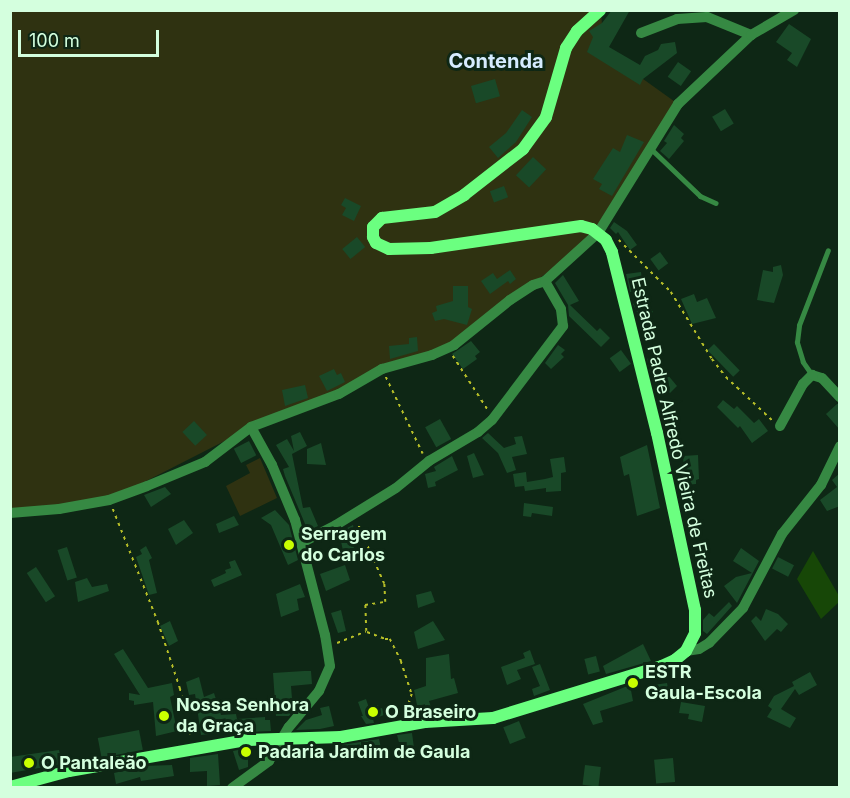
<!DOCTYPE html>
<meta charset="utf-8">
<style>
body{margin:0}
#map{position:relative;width:850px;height:798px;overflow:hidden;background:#0e2715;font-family:Inter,sans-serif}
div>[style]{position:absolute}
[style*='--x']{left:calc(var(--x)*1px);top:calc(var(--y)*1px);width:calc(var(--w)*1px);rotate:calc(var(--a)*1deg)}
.green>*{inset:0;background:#2f3211}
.water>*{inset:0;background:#174707}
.building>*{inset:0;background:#194928;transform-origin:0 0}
.path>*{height:1.5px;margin-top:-0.75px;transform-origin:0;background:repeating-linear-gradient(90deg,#b7bf28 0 3px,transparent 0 7.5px)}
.lane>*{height:5px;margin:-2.5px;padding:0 2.5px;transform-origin:2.5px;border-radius:2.5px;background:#368943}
.street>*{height:10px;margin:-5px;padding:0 5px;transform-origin:5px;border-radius:5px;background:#368943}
.secondary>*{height:12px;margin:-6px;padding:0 6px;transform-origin:6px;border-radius:6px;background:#6bff80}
.dots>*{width:16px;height:16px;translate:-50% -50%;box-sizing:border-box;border:3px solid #0e2715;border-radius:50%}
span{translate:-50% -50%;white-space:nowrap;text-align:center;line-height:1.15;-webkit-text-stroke:6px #0e2715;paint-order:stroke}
.street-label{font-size:18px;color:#d4ffde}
.poi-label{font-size:18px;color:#d4ffde;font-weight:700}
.left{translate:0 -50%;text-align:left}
.neighbourhood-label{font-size:20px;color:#d6ecff;font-weight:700}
.frame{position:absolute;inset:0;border:12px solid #d4ffde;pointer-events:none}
.scale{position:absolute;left:18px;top:30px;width:141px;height:27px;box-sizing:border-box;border:3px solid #d4ffde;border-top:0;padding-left:8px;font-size:18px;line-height:21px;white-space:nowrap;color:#d4ffde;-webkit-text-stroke:4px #0e2715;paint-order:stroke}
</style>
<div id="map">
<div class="green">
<i style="clip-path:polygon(10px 11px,601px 11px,604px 51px,678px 104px,598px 233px,454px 345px,252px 427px,109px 500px,11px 513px)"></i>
<i style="clip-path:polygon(260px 458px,277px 498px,240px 516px,226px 486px,250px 473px,246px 465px)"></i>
</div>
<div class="water">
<i style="clip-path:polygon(813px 551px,839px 596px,839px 602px,821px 619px,797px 579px)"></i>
</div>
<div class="building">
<i style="clip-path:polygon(612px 10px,630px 10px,609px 47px,640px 65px,645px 56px,658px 50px,661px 44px,675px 42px,677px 53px,643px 79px,640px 85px,587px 52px,593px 37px,589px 31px,602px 23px)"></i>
<i style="clip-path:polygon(789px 24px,811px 39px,797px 67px,787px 60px,792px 53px,776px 42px)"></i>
<i style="left:678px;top:62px;width:16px;height:18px;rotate:35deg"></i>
<i style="left:495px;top:79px;width:18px;height:25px;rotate:74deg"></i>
<i style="left:725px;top:109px;width:17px;height:15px;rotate:59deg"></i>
<i style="clip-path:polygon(522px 110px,532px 117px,516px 142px,498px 158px,489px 147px,506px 133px)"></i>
<i style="clip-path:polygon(674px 125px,684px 134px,681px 138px,684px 141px,669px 159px,660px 151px,667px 143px,664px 141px)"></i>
<i style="clip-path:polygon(627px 135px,644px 142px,612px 196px,599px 189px,602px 184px,593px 179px,613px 148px,620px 152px)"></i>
<i style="left:533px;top:157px;width:18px;height:25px;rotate:43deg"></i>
<i style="left:504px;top:186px;width:12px;height:15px;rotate:70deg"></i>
<i style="clip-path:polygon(345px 198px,361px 206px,354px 221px,342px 215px,346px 208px,341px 205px)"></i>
<i style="clip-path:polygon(614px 222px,627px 231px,637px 245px,630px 250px,618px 232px,616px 234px,610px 228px)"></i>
<i style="left:357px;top:237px;width:13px;height:19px;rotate:51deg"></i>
<i style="left:660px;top:252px;width:14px;height:12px;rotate:54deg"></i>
<i style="clip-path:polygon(781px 265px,783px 275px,774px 303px,757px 300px,763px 270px,773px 272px,773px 267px)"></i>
<i style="clip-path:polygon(510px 270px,516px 279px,510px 284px,508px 281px,490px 294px,481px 281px,493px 273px,497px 279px)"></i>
<i style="clip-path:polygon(641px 272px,643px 290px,630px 292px,626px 274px)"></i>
<i style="clip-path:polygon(563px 275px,579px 301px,570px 305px,597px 331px,600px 328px,610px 338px,601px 347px,569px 316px,568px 305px,555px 283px)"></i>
<i style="clip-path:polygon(453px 286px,468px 286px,468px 307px,472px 309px,467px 325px,444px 319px,435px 321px,432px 313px,437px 311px,436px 306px,453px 301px)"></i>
<i style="clip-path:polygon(694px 294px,697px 302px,707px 298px,716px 318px,692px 324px,681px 299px)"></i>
<i style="clip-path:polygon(643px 297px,653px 312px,641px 320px,633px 304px)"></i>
<i style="clip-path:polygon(417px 337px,418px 351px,390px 359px,389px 346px,409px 344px,409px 338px)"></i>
<i style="clip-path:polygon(471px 341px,480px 352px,475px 356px,477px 359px,463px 369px,452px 354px)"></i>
<i style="left:714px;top:344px;width:37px;height:9px;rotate:46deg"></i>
<i style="clip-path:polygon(558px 345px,565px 350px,561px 354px,564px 357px,551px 369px,545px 363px)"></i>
<i style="left:621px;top:350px;width:17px;height:14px;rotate:54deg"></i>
<i style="clip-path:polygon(652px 356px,677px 386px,670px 393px,650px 372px,647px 359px)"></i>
<i style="clip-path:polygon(334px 369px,337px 375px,341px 373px,345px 382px,327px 391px,319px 376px)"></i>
<i style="clip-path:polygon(305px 385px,308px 398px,285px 406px,282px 390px)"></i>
<i style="clip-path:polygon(723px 400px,734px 409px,737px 406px,754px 423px,759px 419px,768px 431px,752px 443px,740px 426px,738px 428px,717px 407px)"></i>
<i style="clip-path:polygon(837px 404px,840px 404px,840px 430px,826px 414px)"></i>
<i style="left:440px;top:419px;width:23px;height:17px;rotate:61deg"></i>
<i style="left:194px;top:421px;width:19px;height:16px;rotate:47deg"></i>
<i style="clip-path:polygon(300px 432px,307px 446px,292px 454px,303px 508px,310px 507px,318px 526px,308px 531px,285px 476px,283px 469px,289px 467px,276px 445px,287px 439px,294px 451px,291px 436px)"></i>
<i style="clip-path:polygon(488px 433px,504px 448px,516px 444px,514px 437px,522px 436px,527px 454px,512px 457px,516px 470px,507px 473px,498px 453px,482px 438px)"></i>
<i style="left:249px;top:441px;width:16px;height:17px;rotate:63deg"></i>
<i style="clip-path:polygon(321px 443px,326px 465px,307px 464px,307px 449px)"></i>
<i style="clip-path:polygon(647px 445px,660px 508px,637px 516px,629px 474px,624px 476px,620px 457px)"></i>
<i style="clip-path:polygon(474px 453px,484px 475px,473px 478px,467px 456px)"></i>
<i style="clip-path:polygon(698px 455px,699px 479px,696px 480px,696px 484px,685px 485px,683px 456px)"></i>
<i style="clip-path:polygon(452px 456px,458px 470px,435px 482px,436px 486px,428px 488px,425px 474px,436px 471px,434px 467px)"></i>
<i style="clip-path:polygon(564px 457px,566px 472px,561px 473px,561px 491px,546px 492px,546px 488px,525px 491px,524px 486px,515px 487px,513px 474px,526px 472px,527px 482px,545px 479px,553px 477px,550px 459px)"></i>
<i style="clip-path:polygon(840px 473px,840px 506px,827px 511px,820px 500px,837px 487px,832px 480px)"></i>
<i style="clip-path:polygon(165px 487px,171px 494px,151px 507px,144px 495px)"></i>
<i style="clip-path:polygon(524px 503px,553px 507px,552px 516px,532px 513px,531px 517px,523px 516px)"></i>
<i style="clip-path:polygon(275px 510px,289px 525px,298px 560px,288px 565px,271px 525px,261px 518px)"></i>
<i style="clip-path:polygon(234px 516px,239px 525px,219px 533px,216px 524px)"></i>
<i style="clip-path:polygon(184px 520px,193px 533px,176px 545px,168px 529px)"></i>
<i style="clip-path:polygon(353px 525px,356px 539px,352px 540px,356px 557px,345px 560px,339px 532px)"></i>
<i style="clip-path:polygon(146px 546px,152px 558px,149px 560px,157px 593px,149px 595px,136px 557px,142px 554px,140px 550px)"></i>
<i style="left:67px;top:547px;width:32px;height:10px;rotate:72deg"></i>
<i style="clip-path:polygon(741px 548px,759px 561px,737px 603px,724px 586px,736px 577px,752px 573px,733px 561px)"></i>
<i style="left:778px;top:557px;width:18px;height:13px;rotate:27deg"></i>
<i style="clip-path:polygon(235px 560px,242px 575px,214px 587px,211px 580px,226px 573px,225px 570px,231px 568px,229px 562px)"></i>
<i style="clip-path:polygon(345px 565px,350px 580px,326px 591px,320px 574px)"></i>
<i style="left:36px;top:567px;width:35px;height:11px;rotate:57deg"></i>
<i style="clip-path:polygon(87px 578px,92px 587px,107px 584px,109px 591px,78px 602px,75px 582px)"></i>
<i style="clip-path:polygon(300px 584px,305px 597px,297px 599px,299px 610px,281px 617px,276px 594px)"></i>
<i style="clip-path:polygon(431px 591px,435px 602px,418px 608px,416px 595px)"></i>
<i style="clip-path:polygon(729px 602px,732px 606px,707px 634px,703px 631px,703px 620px,709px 613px,714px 617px)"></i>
<i style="clip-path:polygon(766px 609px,778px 614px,788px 624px,781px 632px,777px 629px,765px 641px,751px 621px,756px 616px,761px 621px)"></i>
<i style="clip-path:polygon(341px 610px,346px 631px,338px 633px,331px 613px)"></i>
<i style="clip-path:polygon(170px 621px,178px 641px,169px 646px,160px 626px)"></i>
<i style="clip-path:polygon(433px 621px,445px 640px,418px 649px,414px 632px)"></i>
<i style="clip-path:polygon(643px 644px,651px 661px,606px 674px,603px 666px)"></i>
<i style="clip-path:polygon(123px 649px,148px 688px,172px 683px,174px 695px,170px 697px,177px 731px,156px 736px,153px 702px,134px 705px,134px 701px,129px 700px,129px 693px,140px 695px,114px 654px)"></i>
<i style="clip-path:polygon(530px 650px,535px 664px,517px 670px,521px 679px,507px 685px,501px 667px,525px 658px,523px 653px)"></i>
<i style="clip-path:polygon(449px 654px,451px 679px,454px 678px,458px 693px,429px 701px,433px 713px,419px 715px,414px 690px,426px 686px,426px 658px)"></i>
<i style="left:596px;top:656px;width:16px;height:12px;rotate:76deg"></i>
<i style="clip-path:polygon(540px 664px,550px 690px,534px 696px,532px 689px,540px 686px,532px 667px)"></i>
<i style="clip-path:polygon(304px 671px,311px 671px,312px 684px,291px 686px,293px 711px,289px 716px,276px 716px,273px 673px)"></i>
<i style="clip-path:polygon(810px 672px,817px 685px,799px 695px,795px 689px,781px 709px,796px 718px,790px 728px,767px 717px,772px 709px,768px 706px,774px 696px,794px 686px,792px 682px)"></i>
<i style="clip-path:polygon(199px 677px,204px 697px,214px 693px,221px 715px,236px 714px,237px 719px,265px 717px,265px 720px,270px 720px,271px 731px,246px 732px,246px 726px,229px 732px,201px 735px,195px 694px,189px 695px,186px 682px)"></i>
<i style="left:667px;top:683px;width:12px;height:15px;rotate:81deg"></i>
<i style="clip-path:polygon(630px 685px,633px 701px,600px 711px,603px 722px,593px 725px,583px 704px)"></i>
<i style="clip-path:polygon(366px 699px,369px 708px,378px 705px,379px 709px,382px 708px,384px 715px,373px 719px,374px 723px,366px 724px,361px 716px,363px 716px,358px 702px)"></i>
<i style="clip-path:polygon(681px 702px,705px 706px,702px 722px,688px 719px,689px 714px,679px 713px)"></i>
<i style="clip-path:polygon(329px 706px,334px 726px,320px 729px,296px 730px,306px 720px,322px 715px,320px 708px)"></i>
<i style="left:519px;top:721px;width:18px;height:17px;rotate:68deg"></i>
<i style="left:139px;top:730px;width:20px;height:42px;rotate:79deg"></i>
<i style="clip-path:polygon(412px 733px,414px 748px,401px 750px,397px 735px)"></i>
<i style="clip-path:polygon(379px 739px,383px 757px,369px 760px,366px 749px,342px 749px,342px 745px)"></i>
<i style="clip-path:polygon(248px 748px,248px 767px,239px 770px,233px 751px)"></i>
<i style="clip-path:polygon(59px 750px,62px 764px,10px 773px,10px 757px)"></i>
<i style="clip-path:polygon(218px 754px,220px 785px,207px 786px,207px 771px,190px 772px,190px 758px)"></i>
<i style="left:673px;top:758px;width:24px;height:19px;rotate:85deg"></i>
<i style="clip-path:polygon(172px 765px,174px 776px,141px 781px,140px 777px,116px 784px,114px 773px,144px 766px)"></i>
<i style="left:585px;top:765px;width:16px;height:20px;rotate:7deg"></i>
</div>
<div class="path">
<i style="--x:619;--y:240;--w:74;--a:45"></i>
<i style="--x:671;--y:292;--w:79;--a:58.5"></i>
<i style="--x:712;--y:359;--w:23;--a:52"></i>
<i style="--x:726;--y:377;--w:63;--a:43.1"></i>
<i style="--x:453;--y:356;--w:64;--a:57.1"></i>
<i style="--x:386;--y:377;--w:85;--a:64.3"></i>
<i style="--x:113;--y:509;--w:122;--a:68.3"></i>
<i style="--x:158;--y:622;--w:70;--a:71.6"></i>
<i style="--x:180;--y:688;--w:52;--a:77.8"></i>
<i style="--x:367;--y:632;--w:19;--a:21"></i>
<i style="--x:385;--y:639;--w:5;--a:0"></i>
<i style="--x:390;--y:639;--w:25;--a:63"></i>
<i style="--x:401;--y:661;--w:35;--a:72"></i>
<i style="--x:412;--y:694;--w:22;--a:108"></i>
<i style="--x:337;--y:643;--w:31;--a:-22"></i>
<i style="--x:366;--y:631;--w:26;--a:-92"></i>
<i style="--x:365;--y:605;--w:20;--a:-9"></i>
<i style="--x:385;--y:602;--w:18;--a:-93"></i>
<i style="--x:384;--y:584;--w:64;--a:-113.8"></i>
</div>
<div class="lane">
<i style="--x:651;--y:149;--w:68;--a:43.8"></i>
<i style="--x:700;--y:196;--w:17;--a:24"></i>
<i style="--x:812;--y:375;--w:16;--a:-125"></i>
<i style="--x:803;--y:362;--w:21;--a:-107"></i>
<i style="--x:797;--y:342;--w:17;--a:-83"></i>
<i style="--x:799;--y:325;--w:80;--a:-68.9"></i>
</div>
<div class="street">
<i style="--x:641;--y:33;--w:39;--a:-21"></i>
<i style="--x:677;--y:19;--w:30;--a:-4"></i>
<i style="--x:707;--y:17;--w:48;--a:22.2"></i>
<i style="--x:780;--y:426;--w:48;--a:-61.3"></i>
<i style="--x:803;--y:384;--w:13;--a:-45"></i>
<i style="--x:812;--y:375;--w:10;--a:17"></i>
<i style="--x:822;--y:378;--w:26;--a:47"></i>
<i style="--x:10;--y:513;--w:49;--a:-4.7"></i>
<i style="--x:59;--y:509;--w:51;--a:-10.2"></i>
<i style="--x:109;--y:500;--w:40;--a:-20.2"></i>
<i style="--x:147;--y:486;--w:63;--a:-22.5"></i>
<i style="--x:205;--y:462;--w:58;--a:-37.3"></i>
<i style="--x:251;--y:427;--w:94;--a:-20.6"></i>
<i style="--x:339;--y:394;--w:50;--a:-30.2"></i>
<i style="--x:382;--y:369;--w:52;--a:-15.6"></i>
<i style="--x:432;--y:355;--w:24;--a:-24"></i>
<i style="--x:454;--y:345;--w:72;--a:-38.8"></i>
<i style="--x:510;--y:300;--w:27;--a:-33"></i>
<i style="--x:533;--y:285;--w:13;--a:-18"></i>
<i style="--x:545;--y:281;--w:72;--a:-42.2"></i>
<i style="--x:598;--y:233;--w:152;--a:-58.2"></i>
<i style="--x:678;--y:104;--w:100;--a:-43.4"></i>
<i style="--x:751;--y:35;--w:50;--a:-30.2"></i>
<i style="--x:301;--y:543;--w:39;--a:-27"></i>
<i style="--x:336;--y:525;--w:70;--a:-31.7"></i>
<i style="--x:396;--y:488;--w:43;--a:-39.3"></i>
<i style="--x:429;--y:461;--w:57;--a:-30.6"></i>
<i style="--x:478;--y:432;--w:18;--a:-41"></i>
<i style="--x:492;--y:420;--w:118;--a:-52.9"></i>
<i style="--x:563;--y:326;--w:17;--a:-97"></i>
<i style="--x:561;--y:309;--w:32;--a:-120"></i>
<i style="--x:686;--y:651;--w:13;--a:-9"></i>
<i style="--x:699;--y:649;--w:12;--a:-31"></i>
<i style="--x:709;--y:643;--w:49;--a:-45.8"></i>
<i style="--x:743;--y:608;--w:84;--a:-62.2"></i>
<i style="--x:782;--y:534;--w:63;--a:-51.5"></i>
<i style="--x:821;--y:485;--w:43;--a:-64"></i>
<i style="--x:232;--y:788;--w:46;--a:-36.1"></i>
<i style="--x:269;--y:761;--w:39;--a:-60"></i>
<i style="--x:289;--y:727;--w:47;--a:-50.2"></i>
<i style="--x:319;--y:691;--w:27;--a:-66"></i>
<i style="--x:330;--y:666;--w:31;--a:-99"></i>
<i style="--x:325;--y:635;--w:119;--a:-104.6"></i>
<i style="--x:295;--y:520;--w:60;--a:-112.7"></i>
<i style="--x:272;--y:465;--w:43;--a:-118.9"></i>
</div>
<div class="secondary">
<i style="--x:10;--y:787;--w:61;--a:-15.2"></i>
<i style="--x:69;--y:771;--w:181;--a:-9.9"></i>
<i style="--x:247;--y:740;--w:94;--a:-1.8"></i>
<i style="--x:341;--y:737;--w:85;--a:-10.1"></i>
<i style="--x:425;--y:722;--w:68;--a:-3.4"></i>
<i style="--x:493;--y:718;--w:177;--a:-17.1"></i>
<i style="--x:662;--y:666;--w:14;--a:-25"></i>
<i style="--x:675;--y:660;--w:14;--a:-39"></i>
<i style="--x:686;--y:651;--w:20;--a:-63"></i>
<i style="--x:695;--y:633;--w:23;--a:-90"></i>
<i style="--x:695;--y:610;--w:181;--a:-102.1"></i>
<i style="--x:657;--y:433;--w:187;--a:-104"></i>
<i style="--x:612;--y:252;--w:13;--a:-117"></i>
<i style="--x:606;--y:240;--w:18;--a:-142"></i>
<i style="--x:592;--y:229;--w:11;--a:-165"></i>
<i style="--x:581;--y:226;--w:152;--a:171.7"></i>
<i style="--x:431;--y:248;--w:42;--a:178.6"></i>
<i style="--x:389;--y:249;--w:14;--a:-155"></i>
<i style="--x:376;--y:243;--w:7;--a:-117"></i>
<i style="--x:373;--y:237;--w:10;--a:-90"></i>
<i style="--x:373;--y:227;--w:13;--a:-45"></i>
<i style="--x:382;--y:218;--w:53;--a:-6.5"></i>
<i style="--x:435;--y:212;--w:34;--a:-30"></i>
<i style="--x:464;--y:195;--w:75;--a:-37.9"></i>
<i style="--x:523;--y:149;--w:39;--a:-54"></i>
<i style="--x:546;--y:117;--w:72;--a:-73.8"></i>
<i style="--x:566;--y:48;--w:20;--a:-57"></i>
<i style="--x:577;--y:31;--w:31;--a:-42"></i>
</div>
<div class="dots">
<i style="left:289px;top:545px;background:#c9ff00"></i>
<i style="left:633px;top:683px;background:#c9ff00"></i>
<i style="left:373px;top:712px;background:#c9ff00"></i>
<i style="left:164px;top:716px;background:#c9ff00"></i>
<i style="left:246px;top:752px;background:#c9ff00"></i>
<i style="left:29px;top:763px;background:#c9ff00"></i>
</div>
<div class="street-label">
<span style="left:674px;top:438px;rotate:77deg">Estrada Padre Alfredo Vieira de Freitas</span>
</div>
<div class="poi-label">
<span class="left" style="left:301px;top:545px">Serragem<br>do Carlos</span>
<span class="left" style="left:645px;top:683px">ESTR<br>Gaula-Escola</span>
<span class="left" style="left:176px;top:716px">Nossa Senhora<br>da Graça</span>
<span class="left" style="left:385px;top:712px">O Braseiro</span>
<span class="left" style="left:258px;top:752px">Padaria Jardim de Gaula</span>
<span class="left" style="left:41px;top:763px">O Pantaleão</span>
</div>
<div class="neighbourhood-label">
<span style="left:496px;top:61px">Contenda</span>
</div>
<div class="frame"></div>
<div class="scale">100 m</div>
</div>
